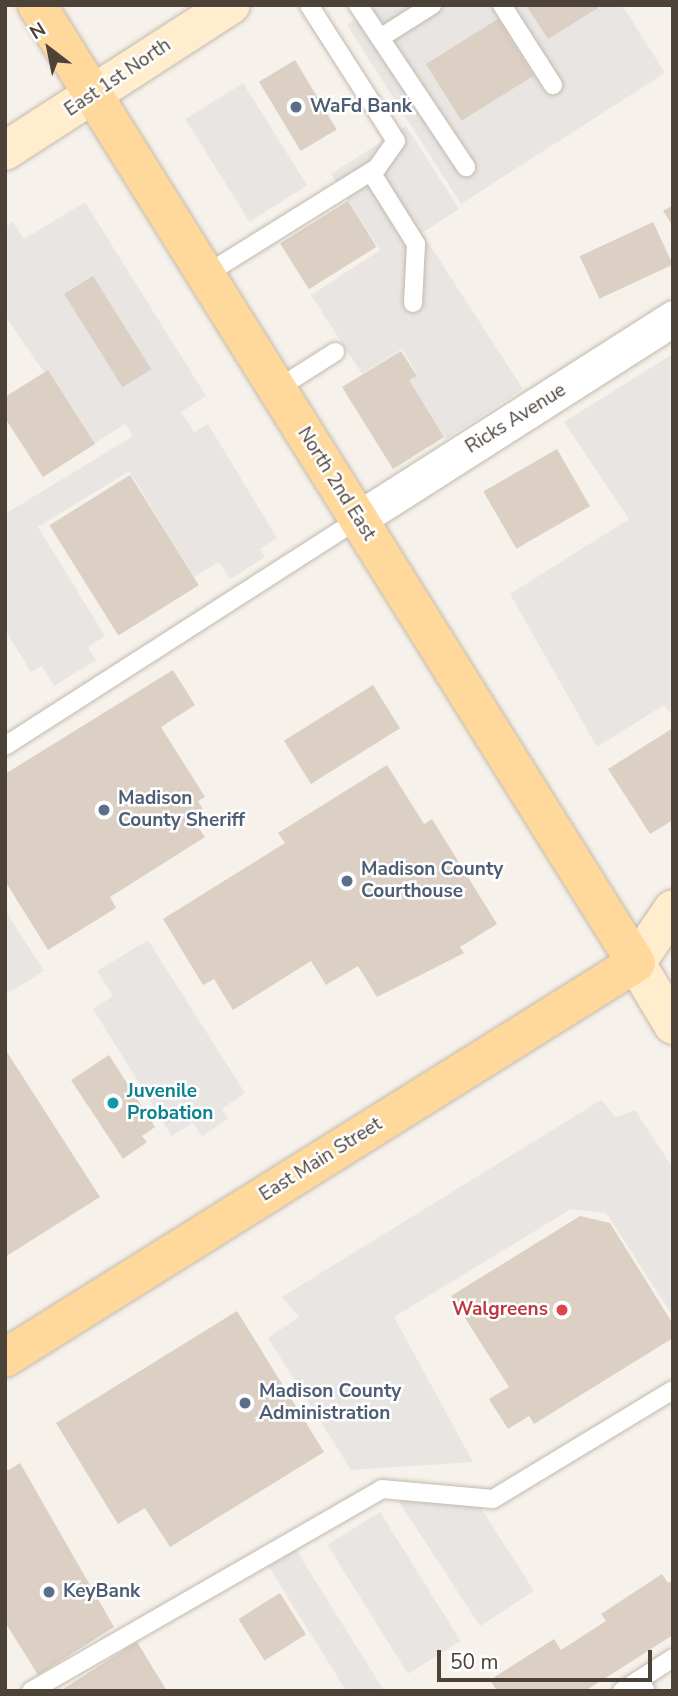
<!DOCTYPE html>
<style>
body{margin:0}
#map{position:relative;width:678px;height:1696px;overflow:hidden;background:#f6f2eb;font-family:"Nunito Sans",sans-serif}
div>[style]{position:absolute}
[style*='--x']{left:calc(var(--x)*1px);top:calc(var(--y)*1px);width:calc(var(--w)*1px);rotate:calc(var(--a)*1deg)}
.parking>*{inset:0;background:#e8e5e3;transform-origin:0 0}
.building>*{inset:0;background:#dccfc3;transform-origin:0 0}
.roads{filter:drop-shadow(0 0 2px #c3b9ad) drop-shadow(0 0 2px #c3b9ad)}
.lane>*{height:18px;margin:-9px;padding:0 9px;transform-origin:9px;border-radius:9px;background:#fff}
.street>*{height:35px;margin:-17.5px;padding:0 17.5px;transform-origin:17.5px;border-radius:17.5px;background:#fff}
.secondary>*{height:38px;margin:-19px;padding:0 19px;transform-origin:19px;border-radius:19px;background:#ffedcd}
.primary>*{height:38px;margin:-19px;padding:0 19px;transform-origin:19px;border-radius:19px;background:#ffd89c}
.dots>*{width:19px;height:19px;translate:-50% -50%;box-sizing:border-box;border:4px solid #fff;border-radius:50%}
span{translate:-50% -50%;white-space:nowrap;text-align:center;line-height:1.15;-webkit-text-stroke:5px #fff;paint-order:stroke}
.street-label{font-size:19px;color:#4c4238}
.service-label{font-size:19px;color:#4e5e75;font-weight:700}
.left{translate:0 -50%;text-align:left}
.culture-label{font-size:19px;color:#0d838f;font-weight:700}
.health-label{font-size:19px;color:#be3a42;font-weight:700}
.right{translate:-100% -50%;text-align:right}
.frame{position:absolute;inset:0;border:7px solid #4c4238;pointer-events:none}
.north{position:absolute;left:14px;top:14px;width:70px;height:70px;-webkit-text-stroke:5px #fff;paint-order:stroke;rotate:328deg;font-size:19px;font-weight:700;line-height:28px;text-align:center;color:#4c4238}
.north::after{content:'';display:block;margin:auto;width:24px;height:32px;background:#4c4238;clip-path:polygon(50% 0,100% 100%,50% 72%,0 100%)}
.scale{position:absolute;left:437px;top:1650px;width:215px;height:32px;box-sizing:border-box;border:4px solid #4c4238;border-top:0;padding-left:9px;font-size:21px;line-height:24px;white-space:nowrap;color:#4c4238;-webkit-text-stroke:5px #fff;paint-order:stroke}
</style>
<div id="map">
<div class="parking">
<i style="clip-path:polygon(379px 5px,622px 5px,665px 73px,461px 204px,347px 25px)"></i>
<i style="left:243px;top:83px;width:121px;height:68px;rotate:58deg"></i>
<i style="clip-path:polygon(406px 126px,459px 209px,422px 233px,523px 389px,446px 439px,408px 381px,417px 374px,402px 349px,362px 374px,311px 295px,380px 250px,331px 174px)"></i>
<i style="clip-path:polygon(85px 202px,206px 396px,181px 412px,194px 432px,208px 424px,277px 538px,260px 549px,265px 557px,230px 579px,219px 562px,194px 577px,129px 471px,38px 527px,105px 636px,88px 647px,96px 660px,54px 686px,42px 666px,31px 672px,5px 630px,5px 514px,133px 436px,125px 424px,94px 444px,5px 316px,5px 227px,13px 222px,24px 239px)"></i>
<i style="clip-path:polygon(673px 354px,673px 717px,664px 705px,597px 747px,510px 594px,629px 519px,564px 422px)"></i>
<i style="clip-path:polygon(5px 910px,44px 971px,5px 995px)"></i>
<i style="clip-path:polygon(148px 940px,245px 1093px,222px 1109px,228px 1119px,202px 1136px,193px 1123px,172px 1136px,93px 1009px,113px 996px,97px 971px)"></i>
<i style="clip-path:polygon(601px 1100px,616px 1117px,635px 1110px,673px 1168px,673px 1316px,606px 1213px,571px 1209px,394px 1317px,473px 1462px,351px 1470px,268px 1338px,299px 1317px,282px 1297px)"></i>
<i style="clip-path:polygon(396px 1497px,481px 1508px,534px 1591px,480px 1626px)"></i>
<i style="left:380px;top:1512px;width:152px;height:62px;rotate:58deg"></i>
<i style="left:296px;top:1550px;width:167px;height:32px;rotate:58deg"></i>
</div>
<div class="building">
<i style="clip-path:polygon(526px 5px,597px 5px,598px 8px,548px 39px)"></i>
<i style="left:498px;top:19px;width:67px;height:85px;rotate:58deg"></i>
<i style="left:295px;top:60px;width:81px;height:42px;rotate:59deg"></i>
<i style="left:348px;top:201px;width:54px;height:80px;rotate:58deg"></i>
<i style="clip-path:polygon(673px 205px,673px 226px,663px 211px)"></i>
<i style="left:653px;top:222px;width:47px;height:81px;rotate:65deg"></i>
<i style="left:93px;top:276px;width:110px;height:34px;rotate:58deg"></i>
<i style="clip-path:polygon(401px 351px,417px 376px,409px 380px,444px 437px,393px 469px,342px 387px)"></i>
<i style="clip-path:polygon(48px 370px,95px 444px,43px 477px,5px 418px,5px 397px)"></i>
<i style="left:557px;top:449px;width:66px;height:85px;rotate:60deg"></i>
<i style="left:130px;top:475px;width:130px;height:95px;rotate:58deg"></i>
<i style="clip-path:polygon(173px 670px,195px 705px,161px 727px,205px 797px,198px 801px,209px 820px,198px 827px,205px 837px,110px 897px,116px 908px,48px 950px,5px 881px,5px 774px)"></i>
<i style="left:373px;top:685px;width:51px;height:105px;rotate:58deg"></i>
<i style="clip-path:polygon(673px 728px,673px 820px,650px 834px,608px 769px)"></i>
<i style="clip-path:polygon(387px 765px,424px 824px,432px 819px,497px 924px,460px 947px,464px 953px,377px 997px,358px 966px,326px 985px,311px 961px,233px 1010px,214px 979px,203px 985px,163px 919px,285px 843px,278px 833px)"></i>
<i style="clip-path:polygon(5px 1049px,100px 1197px,5px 1257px)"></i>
<i style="clip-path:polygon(109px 1055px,155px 1127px,142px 1136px,147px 1142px,123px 1159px,71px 1080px)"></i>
<i style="clip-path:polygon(580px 1216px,610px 1223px,673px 1324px,673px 1338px,534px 1424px,529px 1416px,508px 1429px,489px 1399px,509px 1387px,451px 1296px)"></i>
<i style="clip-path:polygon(237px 1311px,324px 1452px,170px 1547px,145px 1508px,118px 1524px,56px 1423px)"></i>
<i style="clip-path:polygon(20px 1463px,114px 1627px,38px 1675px,5px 1622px,5px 1472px)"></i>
<i style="clip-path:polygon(662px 1574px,668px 1583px,673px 1580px,673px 1635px,585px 1691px,497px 1691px,490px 1680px,554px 1639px,561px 1650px,606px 1621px,601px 1614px)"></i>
<i style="left:280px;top:1593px;width:49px;height:49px;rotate:58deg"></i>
<i style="clip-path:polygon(137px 1642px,167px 1691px,60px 1691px)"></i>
</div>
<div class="roads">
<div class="lane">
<i style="--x:358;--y:5;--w:195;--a:56.3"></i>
<i style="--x:502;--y:5;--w:95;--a:57.5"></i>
<i style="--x:380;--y:38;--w:62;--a:-32.4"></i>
<i style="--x:371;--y:172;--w:85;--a:58"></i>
<i style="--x:416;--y:244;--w:59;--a:92.9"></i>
<i style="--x:205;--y:275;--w:203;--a:-31.9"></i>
<i style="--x:377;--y:168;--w:33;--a:-55"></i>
<i style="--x:396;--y:141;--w:161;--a:-122.6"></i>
<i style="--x:277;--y:389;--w:69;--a:-32.5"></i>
<i style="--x:5;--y:746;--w:420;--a:-32.7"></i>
<i style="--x:639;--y:1680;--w:40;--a:-32.9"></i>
<i style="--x:31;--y:1691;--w:405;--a:-29.9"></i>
<i style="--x:382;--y:1489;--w:111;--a:5.1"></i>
<i style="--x:493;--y:1499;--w:210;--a:-31.2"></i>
<i style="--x:622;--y:1691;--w:20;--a:-33"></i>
<i style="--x:639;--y:1680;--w:13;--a:58"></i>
</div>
<div class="street">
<i style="--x:358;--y:519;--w:374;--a:-32.5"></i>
</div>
<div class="secondary">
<i style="--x:5;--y:151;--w:269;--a:-32.9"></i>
<i style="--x:636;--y:963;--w:72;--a:59.2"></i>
<i style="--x:636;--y:963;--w:65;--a:-55.6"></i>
</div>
<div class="primary">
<i style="--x:5;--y:1358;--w:744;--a:-32.05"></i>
<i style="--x:636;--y:963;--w:1130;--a:-122.02"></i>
</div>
</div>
<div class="dots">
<i style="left:296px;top:107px;background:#5c6f8a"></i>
<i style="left:104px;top:810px;background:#5c6f8a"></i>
<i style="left:347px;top:881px;background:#5c6f8a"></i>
<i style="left:113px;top:1103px;background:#0f9aa8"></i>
<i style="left:562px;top:1310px;background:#e0444e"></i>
<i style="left:245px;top:1403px;background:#5c6f8a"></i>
<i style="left:49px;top:1592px;background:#5c6f8a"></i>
</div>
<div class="street-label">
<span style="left:118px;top:78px;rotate:-34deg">East 1st North</span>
<span style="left:516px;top:419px;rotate:-32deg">Ricks Avenue</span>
<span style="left:336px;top:484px;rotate:58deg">North 2nd East</span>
<span style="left:321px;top:1160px;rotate:-32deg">East Main Street</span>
</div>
<div class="service-label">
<span class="left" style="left:310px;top:107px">WaFd Bank</span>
<span class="left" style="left:118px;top:810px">Madison<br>County Sheriff</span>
<span class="left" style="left:361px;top:881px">Madison County<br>Courthouse</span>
<span class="left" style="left:259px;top:1403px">Madison County<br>Administration</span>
<span class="left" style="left:63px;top:1592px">KeyBank</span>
</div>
<div class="culture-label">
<span class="left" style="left:127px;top:1103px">Juvenile<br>Probation</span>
</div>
<div class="health-label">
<span class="right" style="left:548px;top:1310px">Walgreens</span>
</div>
<div class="frame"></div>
<div class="north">N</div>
<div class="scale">50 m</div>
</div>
